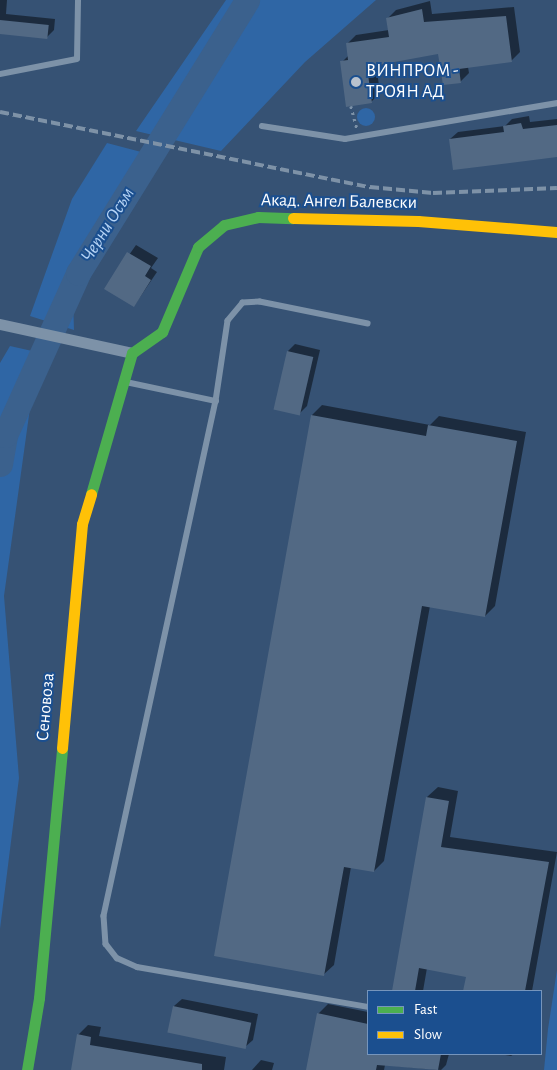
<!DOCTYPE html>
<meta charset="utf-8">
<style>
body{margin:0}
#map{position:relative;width:557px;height:1070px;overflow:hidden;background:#365274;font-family:"Alegreya Sans",sans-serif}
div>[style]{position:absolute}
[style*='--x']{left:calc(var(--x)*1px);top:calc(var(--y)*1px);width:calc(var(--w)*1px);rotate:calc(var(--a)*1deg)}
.green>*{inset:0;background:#2f66a5}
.round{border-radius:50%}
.shadow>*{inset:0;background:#0007}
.river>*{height:25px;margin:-12.5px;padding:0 12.5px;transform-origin:12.5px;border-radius:12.5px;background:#3b618d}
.building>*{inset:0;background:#526984;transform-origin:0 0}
.path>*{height:2.5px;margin-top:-1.25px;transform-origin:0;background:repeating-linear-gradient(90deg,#7d92a8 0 2.5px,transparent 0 6.5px)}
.lane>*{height:5.5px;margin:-2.75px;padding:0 2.75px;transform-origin:2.75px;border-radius:2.75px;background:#7d92a8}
.street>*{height:11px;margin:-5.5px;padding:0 5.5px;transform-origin:5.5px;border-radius:5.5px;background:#7d92a8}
.fast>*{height:11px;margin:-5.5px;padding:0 5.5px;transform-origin:5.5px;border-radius:5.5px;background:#4caf50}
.slow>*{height:11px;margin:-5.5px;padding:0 5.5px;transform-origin:5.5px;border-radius:5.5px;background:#ffc107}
.rail>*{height:4px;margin-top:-2px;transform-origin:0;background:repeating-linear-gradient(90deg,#7e92a7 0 9px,transparent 0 13px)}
.dots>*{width:14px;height:14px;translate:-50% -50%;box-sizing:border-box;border:2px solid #1b4f8f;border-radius:50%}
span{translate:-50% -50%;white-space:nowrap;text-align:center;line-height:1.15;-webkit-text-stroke:4px #1b4f8f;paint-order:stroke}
.poi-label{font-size:18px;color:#fff}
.left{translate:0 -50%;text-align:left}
.street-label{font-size:18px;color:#fff}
.water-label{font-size:19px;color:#b5d3f5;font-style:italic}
.legend{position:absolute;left:367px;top:990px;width:175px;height:65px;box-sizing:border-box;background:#1b4f8f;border:1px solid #7695bc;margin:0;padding:6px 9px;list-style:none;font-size:15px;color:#fff}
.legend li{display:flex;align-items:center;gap:10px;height:25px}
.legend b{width:25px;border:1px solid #7695bc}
</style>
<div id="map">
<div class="green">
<i style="clip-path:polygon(226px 0,376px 0,305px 62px,221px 151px,136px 131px)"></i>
<i class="round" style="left:357px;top:108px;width:18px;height:18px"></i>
<i style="clip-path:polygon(107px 143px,145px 153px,104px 212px,73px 299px,74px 330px,30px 316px,72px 199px)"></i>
<i style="clip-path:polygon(10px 346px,50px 355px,30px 408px,4px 596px,19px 778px,0 929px,0 363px)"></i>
<i style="clip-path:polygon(557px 970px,557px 1070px,544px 1070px,548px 1029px)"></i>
</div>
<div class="shadow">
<i style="clip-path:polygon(0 0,7px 0,6px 14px,55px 19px,54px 30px,47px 37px,0 32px)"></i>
<i style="clip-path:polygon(430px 1px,432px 14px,514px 7px,520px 52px,511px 61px,468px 67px,469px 73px,460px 82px,439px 52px,376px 64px,380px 93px,371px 102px,342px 62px,349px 55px,347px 44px,356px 35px,389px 30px,387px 19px,396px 10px)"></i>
<i style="clip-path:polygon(529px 116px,530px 122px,557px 119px,557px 155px,450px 139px,458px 132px,505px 126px,512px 119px)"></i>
<i style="clip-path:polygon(136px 245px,158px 258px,151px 268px,157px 272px,134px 306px,106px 288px)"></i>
<i style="clip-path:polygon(295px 344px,320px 350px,307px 406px,299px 414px,288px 351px)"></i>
<i style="clip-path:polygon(322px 405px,430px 425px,439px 416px,526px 432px,495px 606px,485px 616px,430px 606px,384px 861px,374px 871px,351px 867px,334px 965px,323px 975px,312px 415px)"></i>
<i style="clip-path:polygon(438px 787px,458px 791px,450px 837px,557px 852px,532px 991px,464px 991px,467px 976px,427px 968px,423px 991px,393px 991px,427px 797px)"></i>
<i style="clip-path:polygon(182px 999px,258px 1014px,253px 1040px,245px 1047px,169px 1032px,174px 1006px)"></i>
<i style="clip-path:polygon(328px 1004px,368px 1012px,368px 1054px,449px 1054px,446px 1065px,441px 1070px,385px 1065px,384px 1070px,319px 1070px,318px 1014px)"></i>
<i style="clip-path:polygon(88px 1025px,101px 1027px,99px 1036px,226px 1057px,224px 1070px,72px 1070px,78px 1035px)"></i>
<i style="clip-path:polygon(499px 1054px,514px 1054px,511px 1056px)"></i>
<i style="clip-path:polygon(261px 1060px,274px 1063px,272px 1070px,252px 1070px)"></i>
</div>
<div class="river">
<i style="--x:0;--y:464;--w:29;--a:-80"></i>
<i style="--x:5;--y:435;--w:178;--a:-65.7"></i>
<i style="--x:78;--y:273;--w:321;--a:-58.2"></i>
</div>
<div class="building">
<i style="clip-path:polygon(422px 9px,424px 22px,506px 16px,512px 62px,459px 69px,461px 83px,443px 85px,438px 54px,367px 67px,372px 103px,346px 107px,340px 61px,348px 60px,346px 43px,389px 37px,386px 18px)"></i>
<i style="left:0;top:20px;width:49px;height:14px;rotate:6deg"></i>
<i style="clip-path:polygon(521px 123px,523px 129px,557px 125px,557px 157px,453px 170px,449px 139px,504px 132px,503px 126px)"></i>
<i style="clip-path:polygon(127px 252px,151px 266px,145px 276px,151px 280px,134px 307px,104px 289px)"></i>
<i style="left:287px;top:351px;width:27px;height:60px;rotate:13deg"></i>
<i style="clip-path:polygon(311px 415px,426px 436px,428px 425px,517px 441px,485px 617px,422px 606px,374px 872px,344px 867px,324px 976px,214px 956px)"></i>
<i style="clip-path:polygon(426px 797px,449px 801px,441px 847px,549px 862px,525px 991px,463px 991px,466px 977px,419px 968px,415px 991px,392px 991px)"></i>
<i style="left:173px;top:1006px;width:80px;height:27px;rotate:12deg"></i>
<i style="clip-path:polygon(317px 1013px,368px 1024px,368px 1054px,441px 1054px,438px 1070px,377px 1065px,376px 1070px,306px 1070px)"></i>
<i style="clip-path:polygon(77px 1034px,91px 1037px,90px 1045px,202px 1064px,202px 1070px,71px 1070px)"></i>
</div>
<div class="path">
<i style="--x:351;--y:106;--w:24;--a:75"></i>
</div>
<div class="lane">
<i style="--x:0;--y:74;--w:78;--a:-11"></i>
<i style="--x:77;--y:59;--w:59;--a:-89"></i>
<i style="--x:262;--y:126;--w:84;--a:8.9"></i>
<i style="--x:345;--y:139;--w:215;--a:-9.6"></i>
<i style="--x:368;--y:324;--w:110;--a:-168.5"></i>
<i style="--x:260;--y:302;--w:17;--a:177"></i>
<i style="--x:243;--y:303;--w:23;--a:130"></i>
<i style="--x:228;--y:321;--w:81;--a:98.5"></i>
<i style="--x:216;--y:401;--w:527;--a:102.27"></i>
<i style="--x:104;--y:916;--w:28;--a:86"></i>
<i style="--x:106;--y:944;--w:18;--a:52"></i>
<i style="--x:117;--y:958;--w:22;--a:24"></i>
<i style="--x:137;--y:967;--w:234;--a:9.8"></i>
<i style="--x:126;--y:382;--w:92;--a:11.9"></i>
</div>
<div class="street">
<i style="--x:0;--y:324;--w:135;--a:12.4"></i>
</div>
<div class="fast">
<i style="--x:91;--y:494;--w:147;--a:-73.8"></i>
<i style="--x:132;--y:353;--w:37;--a:-35"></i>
<i style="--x:162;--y:332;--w:92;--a:-67"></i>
<i style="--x:198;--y:247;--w:34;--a:-40"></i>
<i style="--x:224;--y:225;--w:35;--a:-13"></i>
<i style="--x:258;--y:217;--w:35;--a:2"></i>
<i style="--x:27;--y:1070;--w:73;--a:-80.5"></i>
<i style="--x:39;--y:998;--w:251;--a:-84.7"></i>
</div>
<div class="slow">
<i style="--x:293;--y:218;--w:125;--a:1.4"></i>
<i style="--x:418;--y:221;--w:139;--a:4.5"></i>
<i style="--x:62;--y:748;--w:225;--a:-84.9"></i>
<i style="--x:82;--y:524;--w:31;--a:-73"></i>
</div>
<div class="rail">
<i style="--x:0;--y:112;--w:378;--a:11.5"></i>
<i style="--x:370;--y:187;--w:63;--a:5.4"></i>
<i style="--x:433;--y:193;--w:124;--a:-2.3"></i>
</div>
<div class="dots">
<i style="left:356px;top:82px;background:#b9c2ce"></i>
</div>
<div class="poi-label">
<span class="left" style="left:366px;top:82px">ВИНПРОМ -<br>ТРОЯН АД</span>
</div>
<div class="street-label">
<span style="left:339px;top:202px;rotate:1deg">Акад. Ангел Балевски</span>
<span style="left:46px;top:707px;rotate:-85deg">Сеновоза</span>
</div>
<div class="water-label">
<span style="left:108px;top:225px;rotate:-58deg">Черни Осъм</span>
</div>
<ul class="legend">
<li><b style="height:6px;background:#4caf50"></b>Fast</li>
<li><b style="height:6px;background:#ffc107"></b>Slow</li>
</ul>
</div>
